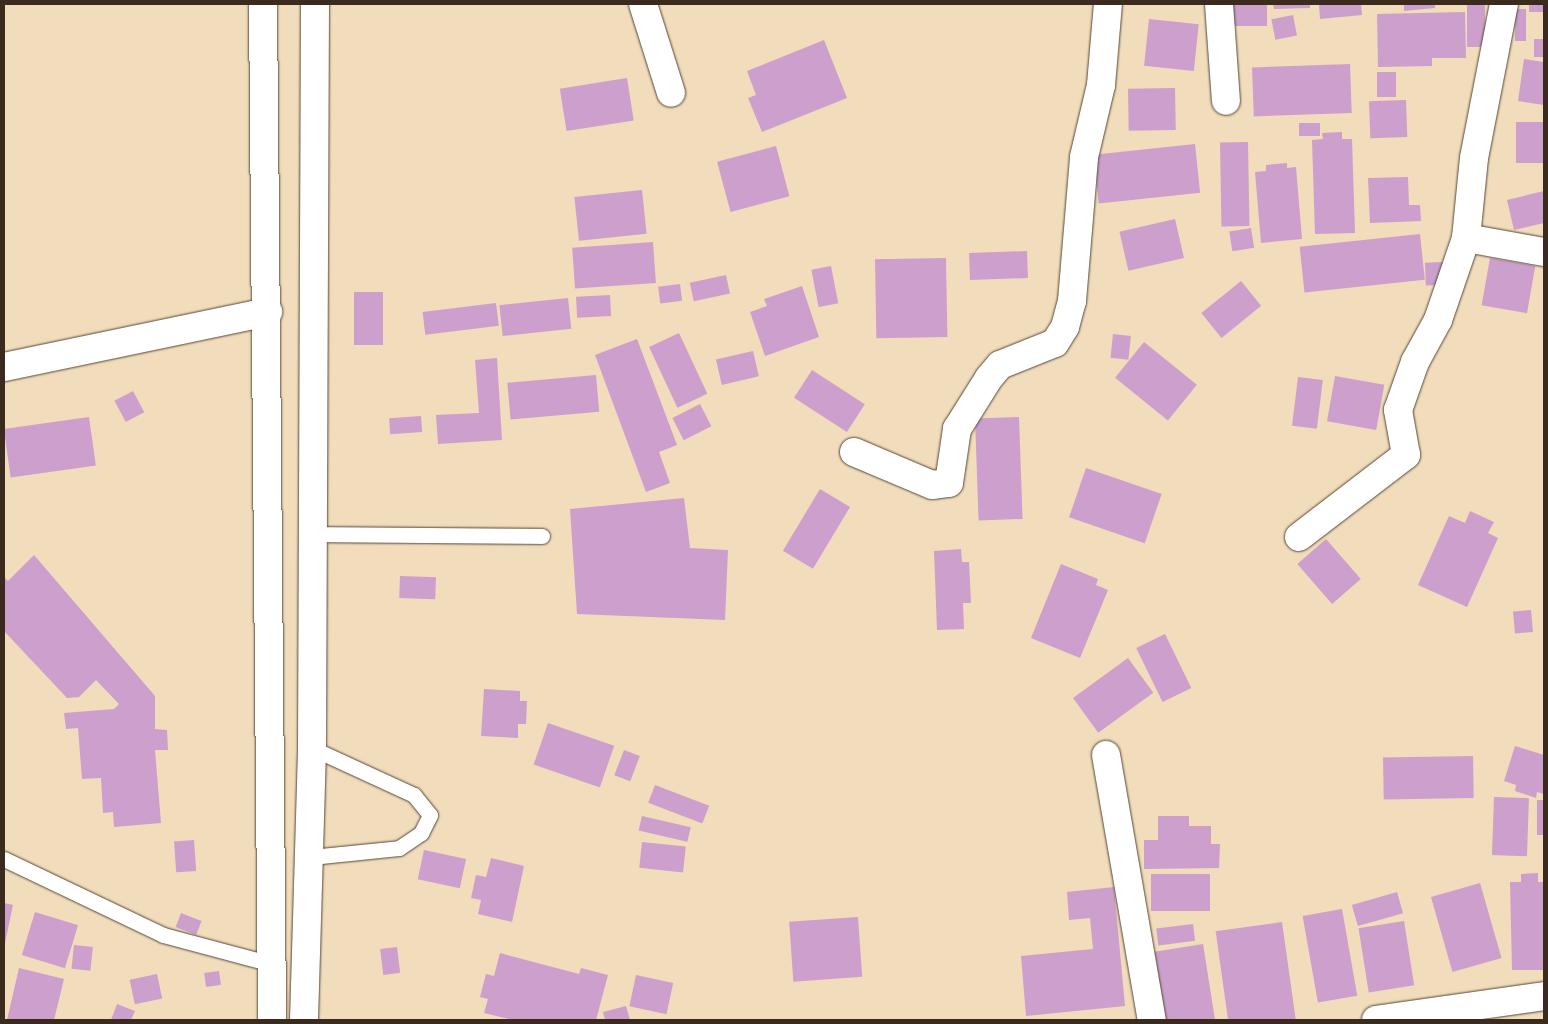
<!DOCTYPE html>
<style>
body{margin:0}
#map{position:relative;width:1548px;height:1024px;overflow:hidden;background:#f1dcbb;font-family:"Patrick Hand",sans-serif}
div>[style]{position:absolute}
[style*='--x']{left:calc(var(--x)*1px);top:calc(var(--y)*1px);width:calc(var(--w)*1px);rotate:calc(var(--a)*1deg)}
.building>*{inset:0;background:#cd9fcd;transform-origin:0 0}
.roads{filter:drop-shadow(0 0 1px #564536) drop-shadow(0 0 1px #564536)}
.lane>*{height:15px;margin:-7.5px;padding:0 7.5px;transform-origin:7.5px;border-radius:7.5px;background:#fff}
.street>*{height:28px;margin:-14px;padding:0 14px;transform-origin:14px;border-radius:14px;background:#fff}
.highway>*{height:28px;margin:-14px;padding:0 14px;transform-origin:14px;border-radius:14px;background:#fff}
span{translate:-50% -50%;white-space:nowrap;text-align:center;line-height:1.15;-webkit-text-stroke:4.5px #fcf5e5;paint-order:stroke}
.frame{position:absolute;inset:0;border:5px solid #3b2a1e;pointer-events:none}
</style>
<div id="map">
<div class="building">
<i style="left:1228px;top:4px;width:39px;height:22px"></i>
<i style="clip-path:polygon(1273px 4px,1310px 4px,1310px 8px,1274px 9px)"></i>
<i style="clip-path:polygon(1319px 4px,1361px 4px,1362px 15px,1320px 19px)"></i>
<i style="clip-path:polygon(1404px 4px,1435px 4px,1435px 8px,1404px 11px)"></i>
<i style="left:1467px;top:4px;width:18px;height:43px"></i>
<i style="left:1529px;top:4px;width:15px;height:8px"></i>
<i style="left:1515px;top:9px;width:11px;height:32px"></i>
<i style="clip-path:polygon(1465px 12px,1466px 58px,1432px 58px,1432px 66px,1378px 67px,1377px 14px)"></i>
<i style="left:1293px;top:15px;width:21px;height:22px;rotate:79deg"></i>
<i style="left:1149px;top:19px;width:50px;height:47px;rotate:6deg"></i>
<i style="left:1534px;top:39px;width:10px;height:18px"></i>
<i style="clip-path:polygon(824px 40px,847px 98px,762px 132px,748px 98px,756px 95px,747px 71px)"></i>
<i style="clip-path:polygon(1524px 59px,1544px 62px,1544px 105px,1518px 101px)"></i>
<i style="left:1350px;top:64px;width:49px;height:98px;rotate:88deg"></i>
<i style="left:1377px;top:72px;width:19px;height:25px"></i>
<i style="left:627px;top:78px;width:43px;height:68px;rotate:81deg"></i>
<i style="left:1175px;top:88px;width:42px;height:47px;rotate:89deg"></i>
<i style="left:1406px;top:100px;width:37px;height:37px;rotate:88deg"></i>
<i style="left:1516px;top:122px;width:28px;height:41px"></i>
<i style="left:1320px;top:123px;width:13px;height:21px;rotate:90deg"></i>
<i style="clip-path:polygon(1342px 132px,1342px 139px,1352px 139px,1355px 233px,1315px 234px,1312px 140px,1323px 139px,1322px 133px)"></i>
<i style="left:1248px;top:142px;width:84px;height:28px;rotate:89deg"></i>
<i style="left:1195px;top:144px;width:49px;height:102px;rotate:84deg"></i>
<i style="left:776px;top:146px;width:52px;height:61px;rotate:75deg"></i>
<i style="clip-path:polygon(1287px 163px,1287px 168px,1296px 167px,1302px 239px,1261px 243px,1255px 172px,1266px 171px,1266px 165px)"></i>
<i style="clip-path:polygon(1408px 177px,1409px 205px,1420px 205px,1421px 221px,1370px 223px,1368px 178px)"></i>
<i style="left:642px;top:190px;width:44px;height:68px;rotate:84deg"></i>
<i style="clip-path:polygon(1544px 191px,1544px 223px,1514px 230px,1507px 200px)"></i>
<i style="left:1175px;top:219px;width:40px;height:57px;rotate:77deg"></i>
<i style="left:1251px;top:228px;width:20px;height:22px;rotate:81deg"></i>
<i style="left:1420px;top:234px;width:46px;height:121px;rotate:84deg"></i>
<i style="left:653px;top:242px;width:41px;height:81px;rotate:86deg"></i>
<i style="left:1027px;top:251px;width:27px;height:58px;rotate:88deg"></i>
<i style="left:946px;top:258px;width:79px;height:71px;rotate:89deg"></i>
<i style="left:1490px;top:258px;width:46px;height:48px;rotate:10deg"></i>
<i style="left:1443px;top:262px;width:23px;height:18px;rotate:88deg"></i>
<i style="left:831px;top:266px;width:38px;height:20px;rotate:79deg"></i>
<i style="left:726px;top:275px;width:19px;height:37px;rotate:78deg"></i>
<i style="left:1241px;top:281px;width:32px;height:51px;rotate:51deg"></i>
<i style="left:680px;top:284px;width:17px;height:22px;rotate:83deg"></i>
<i style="clip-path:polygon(802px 286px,819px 337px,765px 356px,750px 312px,767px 306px,764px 299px)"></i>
<i style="left:354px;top:292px;width:29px;height:53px"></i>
<i style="left:610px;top:295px;width:21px;height:34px;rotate:87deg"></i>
<i style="left:568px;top:298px;width:31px;height:69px;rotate:84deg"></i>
<i style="left:496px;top:303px;width:23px;height:74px;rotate:83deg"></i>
<i style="left:679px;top:333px;width:67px;height:33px;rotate:65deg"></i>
<i style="left:1113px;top:334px;width:18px;height:24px;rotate:6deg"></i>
<i style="clip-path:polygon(637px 339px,677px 445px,659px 452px,670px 483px,646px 492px,595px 355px)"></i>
<i style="left:1144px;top:342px;width:68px;height:46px;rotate:39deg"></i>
<i style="left:753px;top:351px;width:26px;height:38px;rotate:77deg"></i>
<i style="clip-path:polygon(497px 358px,502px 440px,438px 444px,436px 415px,479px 413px,475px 360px)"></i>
<i style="left:812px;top:370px;width:63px;height:33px;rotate:33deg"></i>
<i style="left:596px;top:375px;width:37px;height:89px;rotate:85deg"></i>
<i style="left:1335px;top:376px;width:50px;height:46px;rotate:10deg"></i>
<i style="left:1298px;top:377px;width:25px;height:49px;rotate:7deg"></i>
<i style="left:133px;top:391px;width:24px;height:21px;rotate:62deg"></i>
<i style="left:700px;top:404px;width:25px;height:31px;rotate:63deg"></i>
<i style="left:421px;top:416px;width:16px;height:32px;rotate:86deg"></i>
<i style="left:89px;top:417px;width:49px;height:86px;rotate:82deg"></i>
<i style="left:1019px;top:417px;width:102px;height:44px;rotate:88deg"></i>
<i style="left:1086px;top:468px;width:80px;height:52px;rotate:19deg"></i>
<i style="left:820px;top:489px;width:35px;height:72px;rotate:31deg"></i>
<i style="clip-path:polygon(684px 498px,690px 548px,728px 550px,725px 620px,577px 614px,570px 509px)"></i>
<i style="clip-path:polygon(1470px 511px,1494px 522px,1488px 533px,1498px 538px,1467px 607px,1418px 585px,1449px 516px,1465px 523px)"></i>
<i style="left:1326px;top:539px;width:53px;height:38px;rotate:49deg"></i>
<i style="clip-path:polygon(961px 549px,962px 562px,969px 562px,971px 603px,963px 603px,964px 629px,937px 630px,934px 551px)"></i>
<i style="clip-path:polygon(34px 555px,155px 696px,155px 729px,167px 730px,168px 750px,155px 750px,161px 823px,114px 827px,113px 812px,103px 813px,101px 778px,82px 779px,78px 728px,66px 729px,64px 713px,114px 709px,119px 704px,96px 680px,79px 697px,67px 698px,4px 631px,4px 577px,8px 581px)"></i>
<i style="clip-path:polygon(1061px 564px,1098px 579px,1096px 585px,1108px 590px,1080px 658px,1031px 638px)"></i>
<i style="left:400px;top:576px;width:36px;height:22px;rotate:2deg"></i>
<i style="left:1531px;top:610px;width:22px;height:18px;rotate:85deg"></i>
<i style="left:1165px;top:634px;width:60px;height:32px;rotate:64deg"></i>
<i style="left:1128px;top:658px;width:43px;height:68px;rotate:54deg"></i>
<i style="clip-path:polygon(484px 689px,520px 691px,520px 701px,527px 701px,526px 724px,518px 724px,518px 738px,481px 736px)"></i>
<i style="left:548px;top:723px;width:70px;height:44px;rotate:19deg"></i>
<i style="clip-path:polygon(1515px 746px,1544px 755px,1544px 794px,1537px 792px,1536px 798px,1515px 791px,1516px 785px,1504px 781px)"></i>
<i style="left:624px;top:750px;width:17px;height:27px;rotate:21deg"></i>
<i style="left:1473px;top:756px;width:42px;height:90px;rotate:89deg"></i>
<i style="left:655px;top:785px;width:58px;height:19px;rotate:21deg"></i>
<i style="left:1494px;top:797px;width:35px;height:58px;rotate:2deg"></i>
<i style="left:1537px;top:800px;width:7px;height:35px"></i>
<i style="left:642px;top:816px;width:50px;height:15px;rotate:13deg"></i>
<i style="clip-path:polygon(1158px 816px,1189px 816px,1189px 826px,1211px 826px,1211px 844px,1220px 844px,1219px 868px,1144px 869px,1144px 840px,1158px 840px)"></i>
<i style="left:194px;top:840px;width:31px;height:20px;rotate:86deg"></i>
<i style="left:642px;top:842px;width:44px;height:26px;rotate:6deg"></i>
<i style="left:424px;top:850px;width:43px;height:30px;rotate:12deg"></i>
<i style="clip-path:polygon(491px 858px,524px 866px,512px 922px,478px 914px,481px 900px,471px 898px,476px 875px,486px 877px)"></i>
<i style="clip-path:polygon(1538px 873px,1538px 882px,1544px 882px,1544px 970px,1512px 970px,1510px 882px,1521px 882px,1521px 874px)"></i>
<i style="left:1151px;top:874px;width:59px;height:37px"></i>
<i style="left:1480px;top:883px;width:78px;height:51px;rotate:74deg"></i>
<i style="clip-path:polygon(1114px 887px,1125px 1006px,1026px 1016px,1021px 956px,1093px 949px,1090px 918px,1069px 920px,1067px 892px)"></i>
<i style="left:1397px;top:892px;width:22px;height:47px;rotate:74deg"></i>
<i style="clip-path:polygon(4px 903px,13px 905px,5px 943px,4px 943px)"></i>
<i style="left:1342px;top:909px;width:88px;height:40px;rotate:80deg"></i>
<i style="left:35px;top:912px;width:45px;height:45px;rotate:17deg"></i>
<i style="left:181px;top:913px;width:22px;height:15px;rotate:21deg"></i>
<i style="left:858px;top:917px;width:60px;height:69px;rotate:86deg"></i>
<i style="left:1404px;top:921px;width:65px;height:46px;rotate:81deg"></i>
<i style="left:1282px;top:922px;width:99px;height:67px;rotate:82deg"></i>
<i style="left:1193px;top:924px;width:17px;height:37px;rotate:83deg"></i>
<i style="left:1203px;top:944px;width:77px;height:49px;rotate:81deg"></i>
<i style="left:74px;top:945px;width:19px;height:24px;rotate:6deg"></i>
<i style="left:397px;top:947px;width:26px;height:17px;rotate:83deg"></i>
<i style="clip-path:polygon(500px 953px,579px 974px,581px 968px,608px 975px,596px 1020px,513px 1020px,484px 1013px,488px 999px,480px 997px,486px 974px,494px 976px)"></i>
<i style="clip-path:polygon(19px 968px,64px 979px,54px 1020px,7px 1020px)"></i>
<i style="left:219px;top:971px;width:14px;height:15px;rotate:82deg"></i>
<i style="left:157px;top:974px;width:25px;height:28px;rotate:78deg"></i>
<i style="left:636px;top:975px;width:38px;height:32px;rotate:12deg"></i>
<i style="clip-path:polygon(117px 1004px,135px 1011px,131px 1020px,111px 1020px)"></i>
<i style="clip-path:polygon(626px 1006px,630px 1020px,605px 1020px,603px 1012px)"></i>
</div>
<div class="roads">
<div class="lane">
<i style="--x:310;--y:534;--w:232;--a:0.5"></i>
<i style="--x:311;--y:857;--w:88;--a:-5.8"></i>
<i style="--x:399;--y:848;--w:27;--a:-34"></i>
<i style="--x:421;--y:833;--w:20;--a:-63"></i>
<i style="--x:430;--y:815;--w:26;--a:-129"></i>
<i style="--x:414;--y:795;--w:112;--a:-155.3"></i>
<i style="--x:4;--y:859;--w:176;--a:25.5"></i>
<i style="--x:163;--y:935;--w:109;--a:14.9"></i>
</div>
<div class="street">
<i style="--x:643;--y:4;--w:93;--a:72.5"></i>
<i style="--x:1219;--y:4;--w:97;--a:85.9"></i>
<i style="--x:1466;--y:238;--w:79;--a:10.2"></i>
<i style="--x:4;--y:367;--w:270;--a:-11.8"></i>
<i style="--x:854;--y:452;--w:85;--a:22.9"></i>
<i style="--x:932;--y:485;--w:17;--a:-7"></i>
<i style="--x:949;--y:483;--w:55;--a:-81.6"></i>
<i style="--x:957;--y:429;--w:60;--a:-57.9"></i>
<i style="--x:989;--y:378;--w:17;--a:-50"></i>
<i style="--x:1000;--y:365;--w:59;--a:-21.8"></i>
<i style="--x:1055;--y:343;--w:19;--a:-58"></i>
<i style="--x:1065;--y:327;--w:27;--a:-75"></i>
<i style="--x:1072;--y:301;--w:144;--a:-85.2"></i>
<i style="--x:1084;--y:157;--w:74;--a:-76.7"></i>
<i style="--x:1101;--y:85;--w:81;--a:-85.1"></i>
<i style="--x:1299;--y:537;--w:135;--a:-37.5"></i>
<i style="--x:1406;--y:455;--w:46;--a:-100.1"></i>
<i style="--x:1398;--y:410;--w:51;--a:-70.5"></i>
<i style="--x:1415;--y:362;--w:48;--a:-61.3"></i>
<i style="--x:1438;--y:320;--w:87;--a:-71.1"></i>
<i style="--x:1466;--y:238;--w:80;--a:-84.3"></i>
<i style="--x:1474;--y:158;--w:157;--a:-79"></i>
<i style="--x:1106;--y:755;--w:269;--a:80.2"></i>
<i style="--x:1376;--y:1020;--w:170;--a:-8.1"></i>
</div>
<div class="highway">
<i style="--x:263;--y:4;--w:1016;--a:89.49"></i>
<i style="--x:304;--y:1020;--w:272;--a:-88.3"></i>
<i style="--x:312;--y:748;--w:744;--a:-89.77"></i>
</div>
</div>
<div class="frame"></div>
</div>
